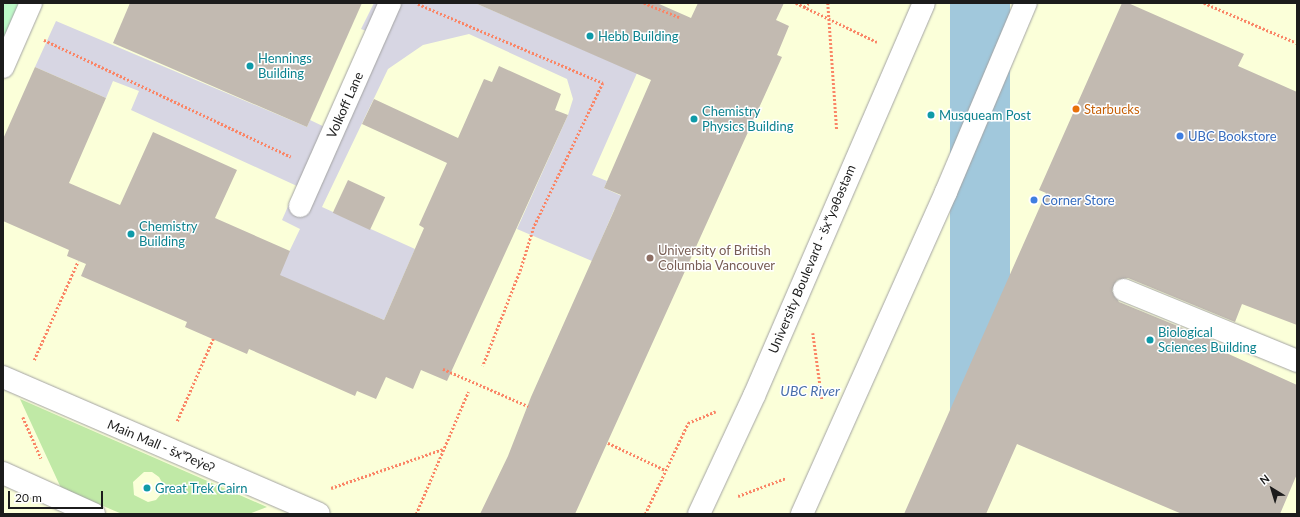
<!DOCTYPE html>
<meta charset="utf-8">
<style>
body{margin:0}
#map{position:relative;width:1300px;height:517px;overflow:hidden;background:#eeebe1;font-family:Lato,sans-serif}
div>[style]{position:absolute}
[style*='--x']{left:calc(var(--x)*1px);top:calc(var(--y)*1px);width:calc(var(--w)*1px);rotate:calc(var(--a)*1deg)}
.education>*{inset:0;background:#fbffd9;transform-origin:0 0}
.grass>*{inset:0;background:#c0e9a6}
.park>*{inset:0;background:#bdf9c8}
.plaza>*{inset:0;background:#d7d6e3}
.water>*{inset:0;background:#a1c8dc;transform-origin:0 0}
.building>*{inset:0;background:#c2bab1;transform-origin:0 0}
.path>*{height:2.5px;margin-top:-1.25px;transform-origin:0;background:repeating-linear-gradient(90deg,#fa8566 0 2px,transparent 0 4px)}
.roads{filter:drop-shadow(0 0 1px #a3a3a3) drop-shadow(0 0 1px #a3a3a3)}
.minor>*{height:22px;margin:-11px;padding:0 11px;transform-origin:11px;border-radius:11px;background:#fff}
.path-bridge>*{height:2.5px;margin-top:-1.25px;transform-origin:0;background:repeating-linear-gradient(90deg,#fa8566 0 2px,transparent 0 4px)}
.dots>*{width:11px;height:11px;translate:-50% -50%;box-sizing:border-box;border:2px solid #fff;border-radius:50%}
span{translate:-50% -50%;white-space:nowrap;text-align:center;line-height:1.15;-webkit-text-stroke:3px #fff;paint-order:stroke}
.culture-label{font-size:13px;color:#0d838f}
.left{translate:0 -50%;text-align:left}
.street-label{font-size:13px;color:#1c1c1c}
.food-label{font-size:13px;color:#c56008}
.shop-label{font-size:13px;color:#366cbe}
.education-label{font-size:13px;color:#785e54}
.water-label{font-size:14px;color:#496fab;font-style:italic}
.frame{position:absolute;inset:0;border:4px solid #1c1c1c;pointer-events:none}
.north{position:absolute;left:1252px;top:469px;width:40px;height:40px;-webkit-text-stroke:3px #fff;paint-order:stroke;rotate:322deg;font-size:11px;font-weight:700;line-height:16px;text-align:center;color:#1c1c1c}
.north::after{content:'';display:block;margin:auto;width:14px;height:18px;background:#1c1c1c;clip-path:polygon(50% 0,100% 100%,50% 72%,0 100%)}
.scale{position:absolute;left:8px;top:491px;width:95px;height:18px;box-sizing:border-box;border:2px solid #1c1c1c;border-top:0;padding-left:5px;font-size:12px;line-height:14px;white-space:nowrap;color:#1c1c1c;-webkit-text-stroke:3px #fff;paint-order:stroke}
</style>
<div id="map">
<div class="education">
<i style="left:3px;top:3px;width:1294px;height:511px"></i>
</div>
<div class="grass">
<i style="clip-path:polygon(evenodd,20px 399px,267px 507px,249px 514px,122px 514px,61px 488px,20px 399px,144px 472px,152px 472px,159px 477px,163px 484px,162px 493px,156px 500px,148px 502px,134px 495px,133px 482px,144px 472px)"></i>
</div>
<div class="park">
<i style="clip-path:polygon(3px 3px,23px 3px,3px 48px)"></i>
</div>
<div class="plaza">
<i style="clip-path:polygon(374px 3px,475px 3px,637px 73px,592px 175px,607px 181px,604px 188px,624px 197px,614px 210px,592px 261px,517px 229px,568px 115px,573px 99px,567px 79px,469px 34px,423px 45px,388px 69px,322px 207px,415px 249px,384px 320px,278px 275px,300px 229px,282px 220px,297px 186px,131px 110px,139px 91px,113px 81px,106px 98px,35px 67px,56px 21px,307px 127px,310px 120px,329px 129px,372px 33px,361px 29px)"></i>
</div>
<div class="water">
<i style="left:950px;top:3px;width:60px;height:456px"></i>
</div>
<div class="building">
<i style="clip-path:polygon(130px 3px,362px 3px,307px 127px,113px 43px)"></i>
<i style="clip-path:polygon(475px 3px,657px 3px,691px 18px,698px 3px,784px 3px,776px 20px,789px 26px,777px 55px,782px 57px,575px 514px,480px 514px,508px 456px,531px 397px,621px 195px,604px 188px,651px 80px)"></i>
<i style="clip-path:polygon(1122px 3px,1128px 3px,1244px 54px,1238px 66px,1297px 92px,1297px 325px,1242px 304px,1235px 322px,1128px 278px,1117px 280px,1112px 291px,1119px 302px,1224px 345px,1222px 351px,1297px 385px,1297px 474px,1280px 514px,1182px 514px,1017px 444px,986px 514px,904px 514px,1046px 193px,1039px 190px)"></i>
<i style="clip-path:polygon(499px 66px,561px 94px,555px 110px,568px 115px,447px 381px,421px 370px,413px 389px,386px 377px,376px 399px,357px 391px,355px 396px,249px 349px,247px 354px,185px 327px,187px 322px,81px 276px,86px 264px,67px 256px,69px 250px,3px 221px,3px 139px,35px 67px,106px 98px,69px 183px,120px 205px,153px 132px,237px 170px,215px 218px,290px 251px,280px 275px,384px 320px,424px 228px,419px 225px,447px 163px,362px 124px,374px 99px,458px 138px,484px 79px,492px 82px)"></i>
<i style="left:348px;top:180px;width:41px;height:36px;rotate:25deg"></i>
</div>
<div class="path">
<i style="--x:644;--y:3;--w:38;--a:22"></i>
<i style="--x:796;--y:3;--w:90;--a:25.7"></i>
<i style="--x:828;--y:3;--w:128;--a:86"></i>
<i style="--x:1204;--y:3;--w:101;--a:23.3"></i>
<i style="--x:418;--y:4;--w:201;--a:23.1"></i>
<i style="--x:603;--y:83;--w:160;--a:115.6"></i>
<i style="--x:534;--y:227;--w:44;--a:107.2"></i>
<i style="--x:521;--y:269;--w:104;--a:111.4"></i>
<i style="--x:804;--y:7;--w:6;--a:-39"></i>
<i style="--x:44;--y:40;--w:273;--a:25.3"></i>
<i style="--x:813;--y:333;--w:67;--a:82.2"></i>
<i style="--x:34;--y:360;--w:108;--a:-66"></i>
<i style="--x:23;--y:417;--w:45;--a:66.3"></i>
<i style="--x:177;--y:421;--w:90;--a:-66.3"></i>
<i style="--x:608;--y:443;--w:63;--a:25.3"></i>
<i style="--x:331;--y:488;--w:119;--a:-19.2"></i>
<i style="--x:738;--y:496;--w:51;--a:-20.6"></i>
<i style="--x:416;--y:514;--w:133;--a:-66.9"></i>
<i style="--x:645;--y:514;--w:101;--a:-64.7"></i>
<i style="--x:688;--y:423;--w:30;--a:-23"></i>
</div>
<div class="roads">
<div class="minor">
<i style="--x:3;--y:67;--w:70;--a:-66.4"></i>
<i style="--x:300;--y:206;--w:222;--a:-66.1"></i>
<i style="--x:1124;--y:290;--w:187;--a:22.3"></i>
<i style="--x:3;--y:377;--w:344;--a:23.4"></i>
<i style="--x:3;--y:473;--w:100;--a:24.3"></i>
<i style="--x:699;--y:514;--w:130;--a:-65"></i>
<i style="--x:754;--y:396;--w:428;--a:-66.6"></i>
<i style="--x:802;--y:514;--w:353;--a:-65.9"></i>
<i style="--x:946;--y:192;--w:205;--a:-67.1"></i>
</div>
</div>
<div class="path-bridge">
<i style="--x:443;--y:369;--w:93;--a:23.5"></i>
</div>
<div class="dots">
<i style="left:590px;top:36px;background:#0f9aa8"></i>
<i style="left:250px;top:66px;background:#0f9aa8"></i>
<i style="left:1076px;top:109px;background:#e8710a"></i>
<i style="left:931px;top:115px;background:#0f9aa8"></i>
<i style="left:694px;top:119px;background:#0f9aa8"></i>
<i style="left:1180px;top:136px;background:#3f7fe0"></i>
<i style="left:1034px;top:200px;background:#3f7fe0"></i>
<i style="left:131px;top:234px;background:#0f9aa8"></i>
<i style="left:650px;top:258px;background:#8d6e63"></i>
<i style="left:1150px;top:340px;background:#0f9aa8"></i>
<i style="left:147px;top:488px;background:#0f9aa8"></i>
</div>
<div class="culture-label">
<span class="left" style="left:598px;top:36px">Hebb Building</span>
<span class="left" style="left:258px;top:66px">Hennings<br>Building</span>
<span class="left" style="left:702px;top:119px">Chemistry<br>Physics Building</span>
<span class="left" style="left:939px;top:115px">Musqueam Post</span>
<span class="left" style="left:139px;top:234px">Chemistry<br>Building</span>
<span class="left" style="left:1158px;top:340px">Biological<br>Sciences Building</span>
<span class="left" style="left:155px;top:488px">Great Trek Cairn</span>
</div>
<div class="street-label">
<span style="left:345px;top:105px;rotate:-66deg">Volkoff Lane</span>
<span style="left:812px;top:259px;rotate:-67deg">University Boulevard - šxʷyəθəstəm</span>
<span style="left:161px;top:446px;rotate:23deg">Main Mall - šxʷʔey̓eʔ</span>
</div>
<div class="food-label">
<span class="left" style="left:1084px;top:109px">Starbucks</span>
</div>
<div class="shop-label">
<span class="left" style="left:1188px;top:136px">UBC Bookstore</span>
<span class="left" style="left:1042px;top:200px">Corner Store</span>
</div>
<div class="education-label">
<span class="left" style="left:658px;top:258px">University of British<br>Columbia Vancouver</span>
</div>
<div class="water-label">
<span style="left:810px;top:391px">UBC River</span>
</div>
<div class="frame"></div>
<div class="north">N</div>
<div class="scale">20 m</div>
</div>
